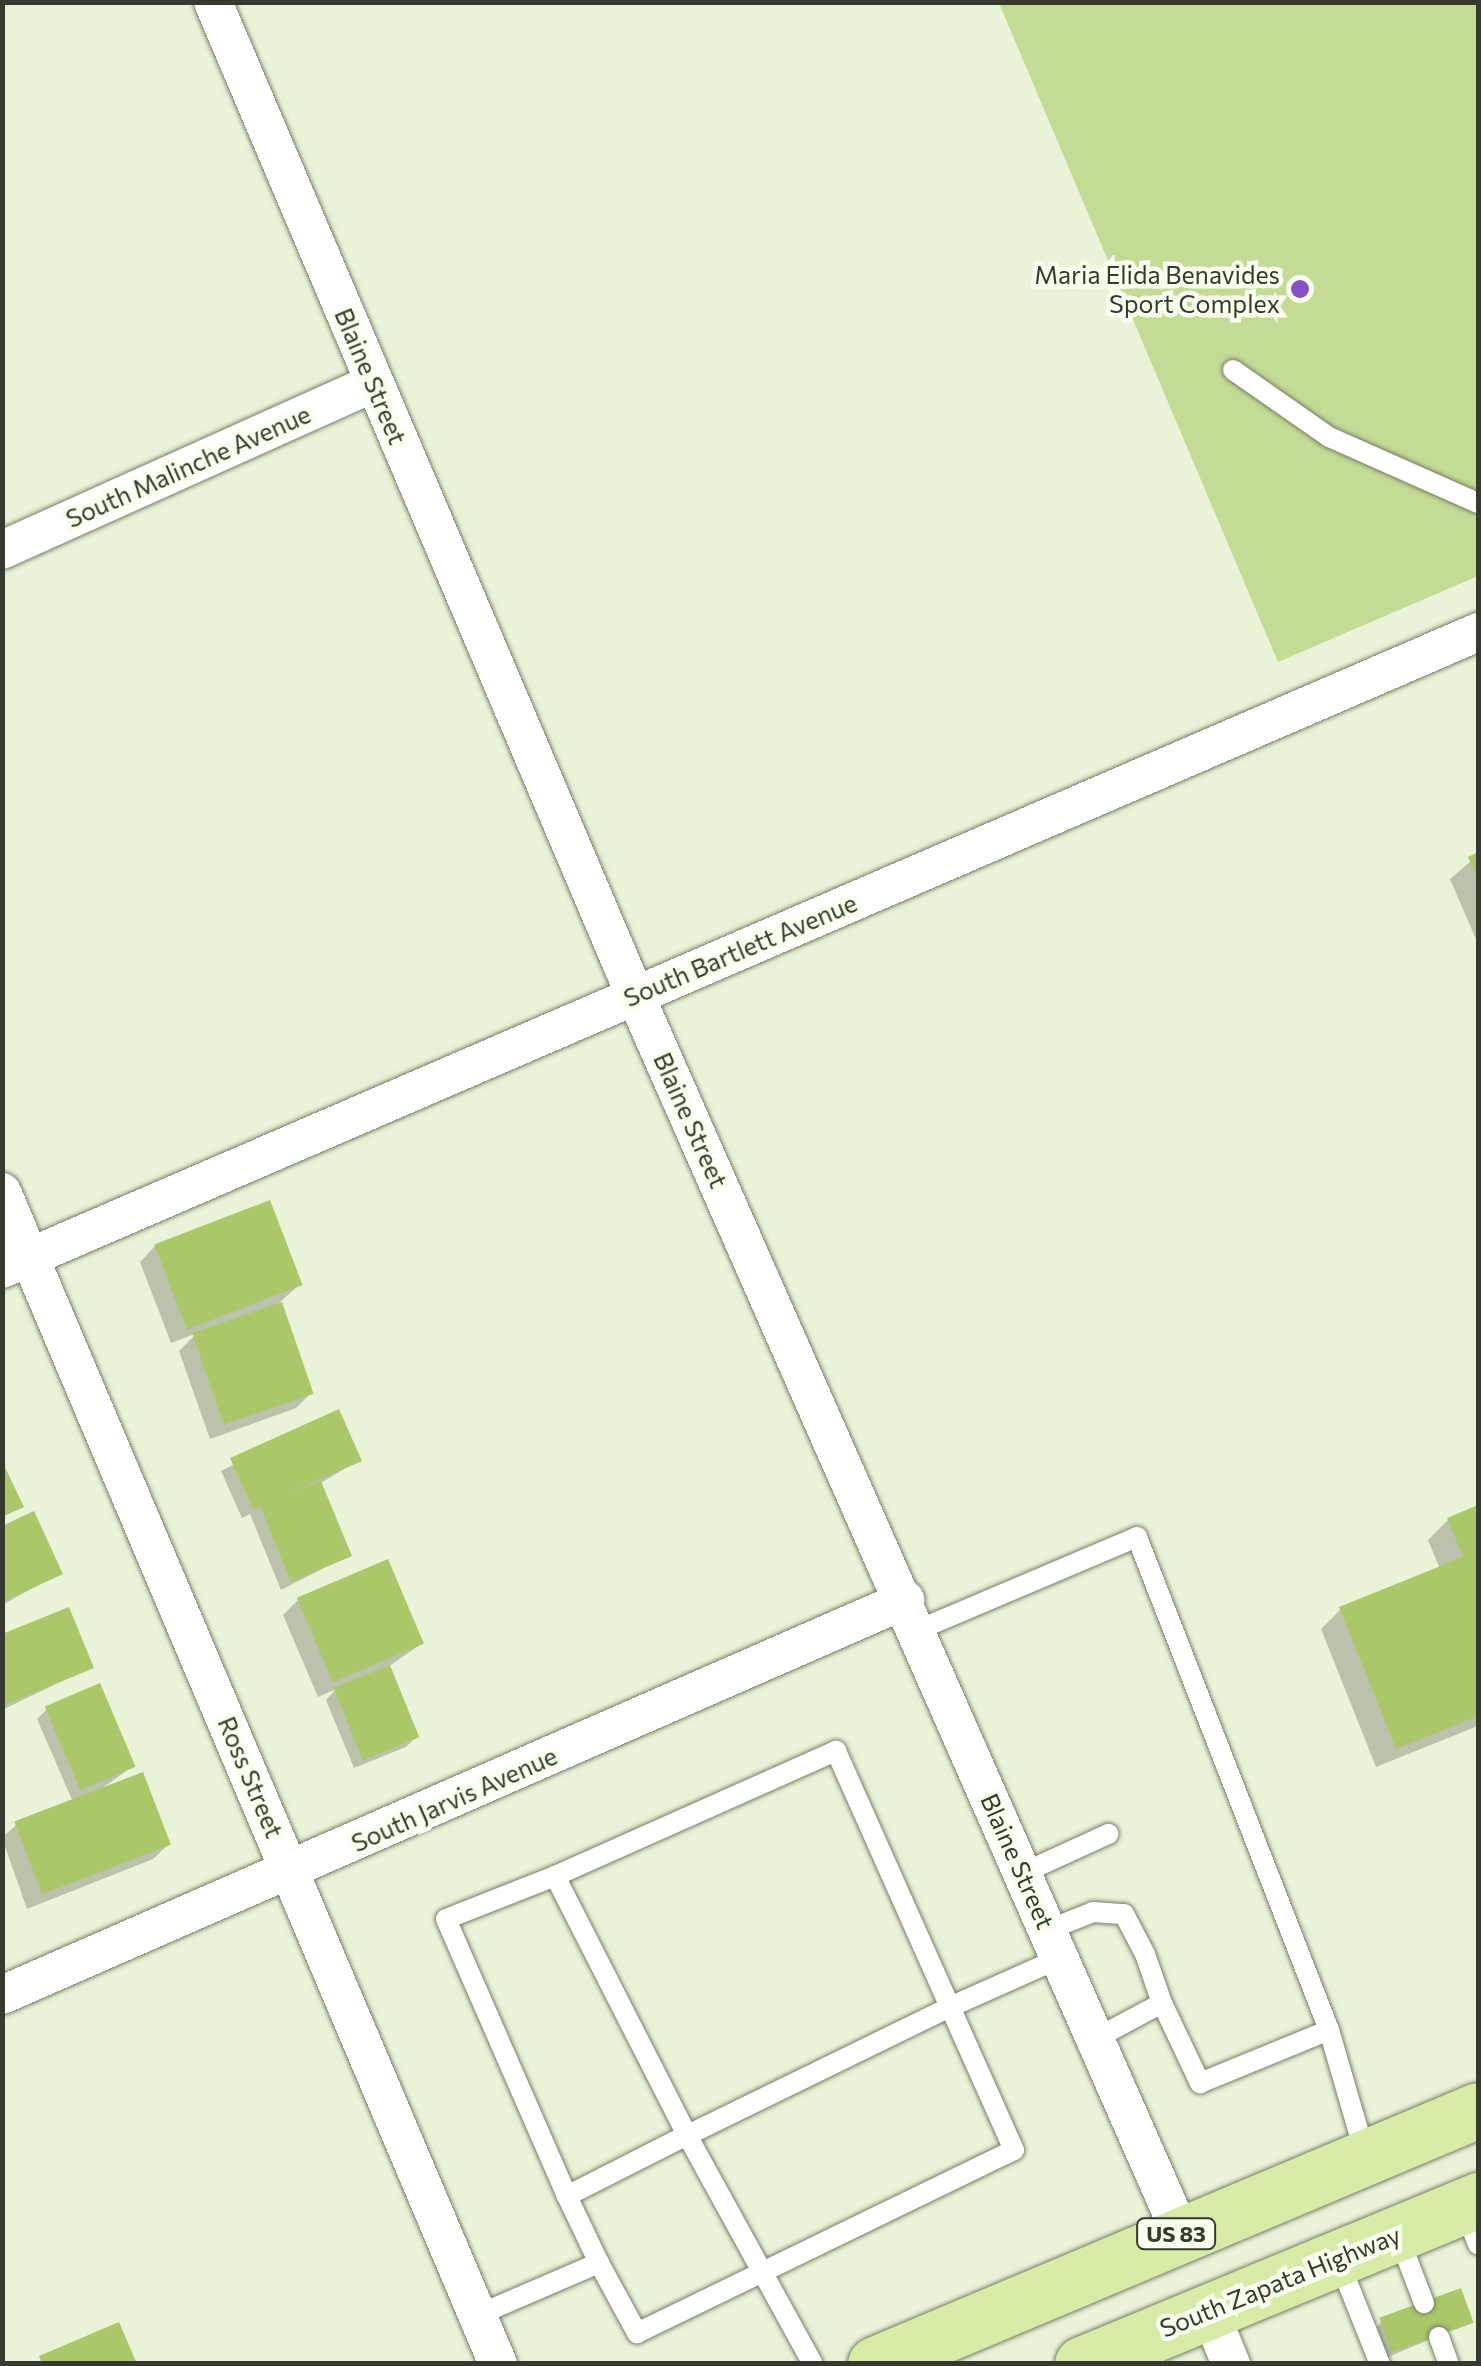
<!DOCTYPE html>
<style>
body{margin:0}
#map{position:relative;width:1481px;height:2366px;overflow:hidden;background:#e9f3d8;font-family:Commissioner,sans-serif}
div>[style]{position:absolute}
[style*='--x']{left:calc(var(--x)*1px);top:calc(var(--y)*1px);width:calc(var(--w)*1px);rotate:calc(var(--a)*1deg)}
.green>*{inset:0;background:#c4db95}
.shadow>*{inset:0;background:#0003}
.building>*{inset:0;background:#abc76a;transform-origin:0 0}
.roads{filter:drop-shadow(0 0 2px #767e66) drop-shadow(0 0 2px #767e66)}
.service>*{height:20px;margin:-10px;padding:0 10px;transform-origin:10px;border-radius:10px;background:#fff}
.minor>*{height:38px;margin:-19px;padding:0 19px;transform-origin:19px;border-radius:19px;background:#fff}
.primary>*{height:55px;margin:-27.5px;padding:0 27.5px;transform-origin:27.5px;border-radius:27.5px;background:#d6eba5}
.dots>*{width:28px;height:28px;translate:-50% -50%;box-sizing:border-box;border:5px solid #f9ffee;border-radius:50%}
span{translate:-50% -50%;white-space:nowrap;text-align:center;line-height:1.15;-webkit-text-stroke:9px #f9ffee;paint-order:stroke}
.shield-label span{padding:2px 8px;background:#f9ffee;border:2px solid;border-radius:8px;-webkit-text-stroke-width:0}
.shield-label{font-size:22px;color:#35392e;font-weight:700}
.poi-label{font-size:25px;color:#35392e}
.right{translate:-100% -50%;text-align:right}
.street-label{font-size:25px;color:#35392e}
.frame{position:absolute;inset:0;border:5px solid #35392e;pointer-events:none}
</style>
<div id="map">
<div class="green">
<i style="clip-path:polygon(999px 3px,1478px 3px,1478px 576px,1278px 662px)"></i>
</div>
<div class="shadow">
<i style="clip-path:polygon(1478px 855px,1478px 944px,1450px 879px)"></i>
<i style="clip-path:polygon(155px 1246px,299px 1285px,280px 1302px,311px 1393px,296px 1408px,210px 1439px,179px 1351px,197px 1333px,171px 1343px,140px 1262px)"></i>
<i style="clip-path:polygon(338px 1412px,359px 1460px,319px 1484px,349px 1555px,281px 1590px,250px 1514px,242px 1518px,221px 1471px)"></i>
<i style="clip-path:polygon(1478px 1508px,1478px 1726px,1376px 1767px,1321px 1629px,1341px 1609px,1440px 1569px,1428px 1540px,1448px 1520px)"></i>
<i style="clip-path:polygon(2px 1528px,60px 1573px,2px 1605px)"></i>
<i style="clip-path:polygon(298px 1600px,421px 1644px,388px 1667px,416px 1737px,406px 1747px,354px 1768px,326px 1700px,336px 1689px,318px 1697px,283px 1615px)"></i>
<i style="clip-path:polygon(2px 1637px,91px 1667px,2px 1710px)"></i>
<i style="clip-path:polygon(47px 1709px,133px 1766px,94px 1794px,169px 1844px,153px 1859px,27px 1909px,2px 1838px,16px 1825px,73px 1802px,37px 1719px)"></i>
<i style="clip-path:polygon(1381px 2322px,1471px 2322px,1388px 2357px,1377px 2327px)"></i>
</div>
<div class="building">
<i style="clip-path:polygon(1478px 852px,1478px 880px,1468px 857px)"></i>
<i style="left:270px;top:1200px;width:91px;height:124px;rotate:69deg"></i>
<i style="left:282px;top:1302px;width:97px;height:95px;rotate:71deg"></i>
<i style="clip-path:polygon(339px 1409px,362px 1461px,291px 1492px,321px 1481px,352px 1556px,291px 1582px,260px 1506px,253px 1509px,230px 1458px)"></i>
<i style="clip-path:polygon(2px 1461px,24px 1507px,2px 1517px)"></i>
<i style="clip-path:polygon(1478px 1505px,1478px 1716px,1396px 1749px,1339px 1607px,1463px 1557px,1447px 1518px)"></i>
<i style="clip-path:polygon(34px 1511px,63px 1574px,2px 1602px,2px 1526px)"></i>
<i style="left:388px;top:1559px;width:92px;height:99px;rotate:67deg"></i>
<i style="clip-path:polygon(69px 1607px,94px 1668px,2px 1706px,2px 1634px)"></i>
<i style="left:390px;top:1665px;width:78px;height:61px;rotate:68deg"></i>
<i style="left:100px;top:1683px;width:91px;height:60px;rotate:67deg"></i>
<i style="left:143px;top:1772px;width:78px;height:138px;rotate:69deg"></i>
<i style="left:1461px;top:2288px;width:37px;height:87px;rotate:70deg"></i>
<i style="clip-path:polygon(119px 2322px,137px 2364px,42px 2364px,39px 2356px)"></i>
</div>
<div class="roads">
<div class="service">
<i style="--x:1233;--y:370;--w:117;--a:34.9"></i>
<i style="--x:1329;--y:437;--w:163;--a:23.9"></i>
<i style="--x:918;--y:1630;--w:238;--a:-23"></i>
<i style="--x:1137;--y:1537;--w:529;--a:68.72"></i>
<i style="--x:1329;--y:2030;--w:129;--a:73.8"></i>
<i style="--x:1023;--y:1873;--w:94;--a:-24.6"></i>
<i style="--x:555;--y:1876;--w:308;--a:-24"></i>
<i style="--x:836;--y:1751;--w:280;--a:66"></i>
<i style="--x:950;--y:2007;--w:292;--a:154"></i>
<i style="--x:687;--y:2135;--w:135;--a:153.1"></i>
<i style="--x:567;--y:2196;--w:302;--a:-113.6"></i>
<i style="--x:446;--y:1919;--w:117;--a:-21.5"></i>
<i style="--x:555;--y:1876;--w:291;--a:63"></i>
<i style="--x:687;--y:2135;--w:261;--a:61.2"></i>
<i style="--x:1048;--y:1930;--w:48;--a:-21.8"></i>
<i style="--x:1093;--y:1912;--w:31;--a:4"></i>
<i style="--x:1124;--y:1914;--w:45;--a:62.3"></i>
<i style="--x:1145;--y:1954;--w:52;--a:70.9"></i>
<i style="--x:1162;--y:2003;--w:76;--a:151.8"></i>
<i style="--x:1162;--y:2003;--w:89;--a:64.6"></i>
<i style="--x:1200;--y:2083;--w:139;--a:-22.3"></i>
<i style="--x:567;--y:2196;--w:74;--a:64.5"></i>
<i style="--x:1464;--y:2208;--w:39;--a:69"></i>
<i style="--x:1398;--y:2235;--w:73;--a:69.1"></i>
<i style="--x:1338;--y:2259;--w:113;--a:68.2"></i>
<i style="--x:478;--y:2315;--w:132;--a:-23.3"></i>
<i style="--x:599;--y:2263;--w:80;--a:61.5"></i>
<i style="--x:637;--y:2333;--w:419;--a:-25.9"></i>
<i style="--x:1014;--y:2150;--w:157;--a:-114.1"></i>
<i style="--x:950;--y:2007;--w:120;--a:-24"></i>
<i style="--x:1439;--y:2337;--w:29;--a:70"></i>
</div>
<div class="minor">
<i style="--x:213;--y:2;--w:1079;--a:66.98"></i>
<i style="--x:635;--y:995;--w:1352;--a:66.22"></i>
<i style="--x:2;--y:550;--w:408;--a:-24.2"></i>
<i style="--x:2;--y:1192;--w:1273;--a:67.06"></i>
<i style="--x:2;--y:1269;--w:1608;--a:-23.34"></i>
<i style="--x:2;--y:1995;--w:986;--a:-23.63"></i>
<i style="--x:1208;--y:2308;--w:61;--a:67.7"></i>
</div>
<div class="primary">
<i style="--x:875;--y:2364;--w:654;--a:-22.84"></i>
<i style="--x:1082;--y:2364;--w:429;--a:-22.5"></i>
</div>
</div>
<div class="dots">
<i style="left:1300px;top:289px;background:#884fc7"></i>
</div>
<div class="shield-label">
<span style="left:1176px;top:2234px">US 83</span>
</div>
<div class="poi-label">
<span class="right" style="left:1280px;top:289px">Maria Elida Benavides<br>Sport Complex</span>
</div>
<div class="street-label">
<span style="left:371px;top:376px;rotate:67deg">Blaine Street</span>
<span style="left:188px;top:466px;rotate:-24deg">South Malinche Avenue</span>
<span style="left:740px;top:950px;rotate:-23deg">South Bartlett Avenue</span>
<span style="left:691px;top:1120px;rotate:66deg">Blaine Street</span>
<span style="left:251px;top:1777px;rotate:67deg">Ross Street</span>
<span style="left:454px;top:1799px;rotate:-24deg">South Jarvis Avenue</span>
<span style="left:1018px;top:1861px;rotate:66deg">Blaine Street</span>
<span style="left:1280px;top:2281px;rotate:-22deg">South Zapata Highway</span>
</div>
<div class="frame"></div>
</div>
